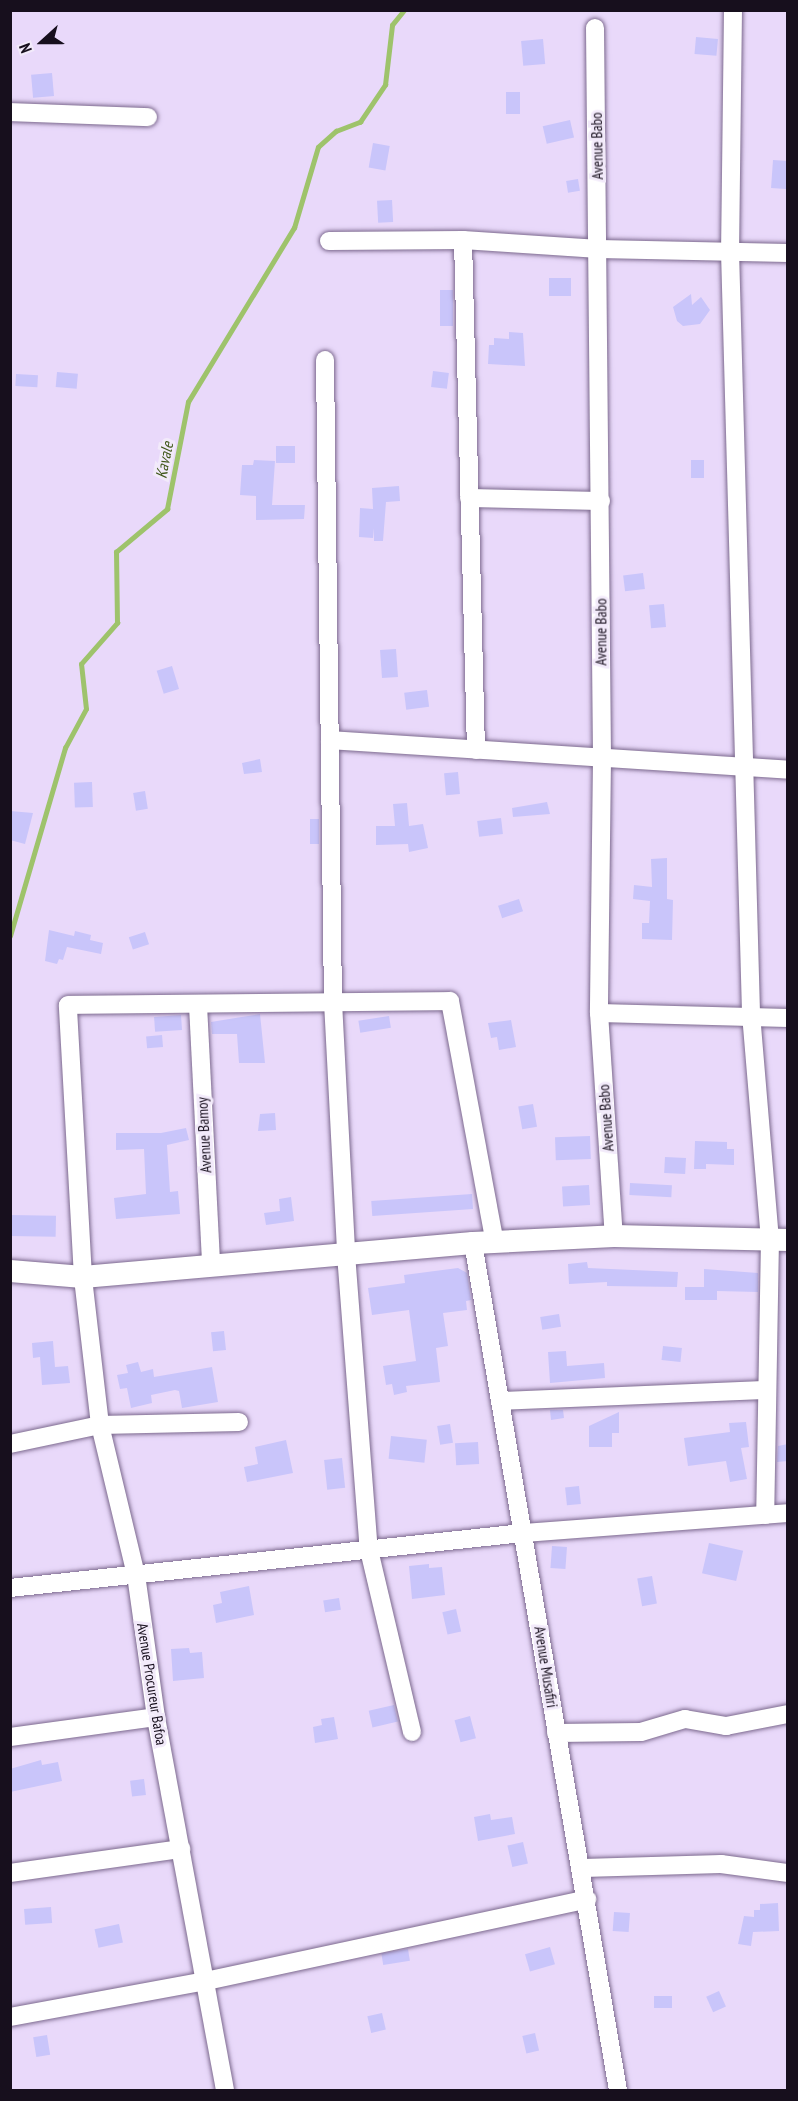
<!DOCTYPE html>
<style>
body{margin:0}
#map{position:relative;width:798px;height:2101px;overflow:hidden;background:#e9d9fa;font-family:"PT Sans Narrow",sans-serif}
div>[style]{position:absolute}
[style*='--x']{left:calc(var(--x)*1px);top:calc(var(--y)*1px);width:calc(var(--w)*1px);rotate:calc(var(--a)*1deg)}
.stream>*{height:4.5px;margin:-2.25px;padding:0 2.25px;transform-origin:2.25px;border-radius:2.25px;background:#9ec36b}
.building>*{inset:0;background:#c9c5fa;transform-origin:0 0}
.roads{filter:drop-shadow(0 0 2px #7c698e) drop-shadow(0 0 2px #7c698e)}
.minor>*{height:18px;margin:-9px;padding:0 9px;transform-origin:9px;border-radius:9px;background:#fff}
.major>*{height:22px;margin:-11px;padding:0 11px;transform-origin:11px;border-radius:11px;background:#fff}
span{translate:-50% -50%;white-space:nowrap;text-align:center;line-height:1.15;-webkit-text-stroke:6px #f2eafa;paint-order:stroke}
.street-label{font-size:15px;color:#170f1d}
.water-label{font-size:16px;color:#42591c;font-style:italic}
.frame{position:absolute;inset:0;border:12px solid #170f1d;pointer-events:none}
.north{position:absolute;left:12px;top:12px;width:60px;height:60px;-webkit-text-stroke:4px #f2eafa;paint-order:stroke;rotate:249deg;font-size:16px;font-weight:700;line-height:24px;text-align:center;color:#170f1d}
.north::after{content:'';display:block;margin:auto;width:21px;height:27px;background:#170f1d;clip-path:polygon(50% 0,100% 100%,50% 72%,0 100%)}
</style>
<div id="map">
<div class="stream">
<i style="--x:10;--y:936;--w:196;--a:-73.7"></i>
<i style="--x:65;--y:748;--w:44;--a:-61.7"></i>
<i style="--x:86;--y:709;--w:45;--a:-96.3"></i>
<i style="--x:81;--y:664;--w:55;--a:-48.7"></i>
<i style="--x:117;--y:623;--w:71;--a:-90.8"></i>
<i style="--x:116;--y:552;--w:67;--a:-40.1"></i>
<i style="--x:167;--y:509;--w:109;--a:-78.9"></i>
<i style="--x:188;--y:402;--w:204;--a:-58.7"></i>
<i style="--x:294;--y:228;--w:84;--a:-73.5"></i>
<i style="--x:318;--y:147;--w:24;--a:-42"></i>
<i style="--x:336;--y:131;--w:26;--a:-21"></i>
<i style="--x:360;--y:122;--w:45;--a:-56"></i>
<i style="--x:385;--y:85;--w:60;--a:-83.3"></i>
<i style="--x:392;--y:25;--w:19;--a:-51"></i>
</div>
<div class="building">
<i style="left:696px;top:37px;width:22px;height:17px;rotate:5deg"></i>
<i style="left:543px;top:39px;width:25px;height:22px;rotate:85deg"></i>
<i style="left:52px;top:73px;width:23px;height:21px;rotate:85deg"></i>
<i style="left:506px;top:92px;width:14px;height:22px"></i>
<i style="left:570px;top:120px;width:18px;height:28px;rotate:77deg"></i>
<i style="left:373px;top:143px;width:17px;height:25px;rotate:10deg"></i>
<i style="left:773px;top:160px;width:15px;height:28px;rotate:4deg"></i>
<i style="left:578px;top:179px;width:12px;height:12px;rotate:81deg"></i>
<i style="left:392px;top:200px;width:22px;height:15px;rotate:87deg"></i>
<i style="left:549px;top:278px;width:22px;height:18px"></i>
<i style="left:440px;top:290px;width:13px;height:36px"></i>
<i style="clip-path:polygon(691px 294px,692px 305px,701px 297px,710px 310px,700px 324px,683px 326px,677px 321px,673px 307px)"></i>
<i style="clip-path:polygon(509px 332px,523px 333px,525px 366px,488px 364px,489px 345px,494px 345px,494px 338px,509px 339px)"></i>
<i style="left:433px;top:371px;width:16px;height:16px;rotate:7deg"></i>
<i style="left:57px;top:372px;width:21px;height:15px;rotate:5deg"></i>
<i style="left:16px;top:374px;width:22px;height:12px;rotate:3deg"></i>
<i style="left:276px;top:446px;width:19px;height:17px"></i>
<i style="clip-path:polygon(254px 460px,275px 461px,272px 505px,305px 505px,304px 519px,256px 520px,256px 496px,240px 495px,242px 465px,253px 465px)"></i>
<i style="left:691px;top:460px;width:13px;height:18px"></i>
<i style="clip-path:polygon(399px 486px,400px 501px,386px 502px,383px 541px,374px 541px,374px 528px,373px 538px,359px 537px,360px 508px,373px 509px,372px 488px)"></i>
<i style="left:643px;top:573px;width:16px;height:20px;rotate:83deg"></i>
<i style="left:664px;top:604px;width:23px;height:15px;rotate:85deg"></i>
<i style="left:396px;top:649px;width:28px;height:16px;rotate:86deg"></i>
<i style="left:172px;top:666px;width:24px;height:16px;rotate:73deg"></i>
<i style="left:427px;top:690px;width:17px;height:23px;rotate:83deg"></i>
<i style="clip-path:polygon(260px 759px,262px 772px,244px 774px,242px 763px)"></i>
<i style="left:458px;top:772px;width:22px;height:14px;rotate:85deg"></i>
<i style="left:92px;top:782px;width:25px;height:18px;rotate:88deg"></i>
<i style="left:145px;top:791px;width:18px;height:12px;rotate:81deg"></i>
<i style="clip-path:polygon(547px 802px,550px 814px,513px 817px,512px 808px)"></i>
<i style="clip-path:polygon(407px 803px,409px 826px,423px 824px,428px 848px,409px 852px,408px 844px,376px 845px,376px 826px,395px 826px,393px 804px)"></i>
<i style="clip-path:polygon(10px 811px,33px 813px,25px 844px,10px 840px)"></i>
<i style="left:501px;top:818px;width:16px;height:24px;rotate:83deg"></i>
<i style="left:310px;top:819px;width:9px;height:25px"></i>
<i style="clip-path:polygon(667px 858px,667px 899px,673px 900px,672px 940px,642px 939px,642px 923px,649px 923px,650px 901px,633px 899px,634px 885px,652px 887px,651px 859px)"></i>
<i style="left:519px;top:899px;width:13px;height:22px;rotate:72deg"></i>
<i style="clip-path:polygon(49px 930px,74px 936px,75px 931px,91px 935px,90px 940px,103px 943px,101px 954px,67px 947px,63px 960px,59px 959px,57px 964px,45px 961px)"></i>
<i style="left:145px;top:932px;width:13px;height:17px;rotate:72deg"></i>
<i style="clip-path:polygon(260px 1014px,265px 1063px,239px 1063px,237px 1034px,212px 1034px,211px 1022px)"></i>
<i style="left:181px;top:1015px;width:15px;height:27px;rotate:86deg"></i>
<i style="left:389px;top:1016px;width:12px;height:31px;rotate:81deg"></i>
<i style="clip-path:polygon(511px 1020px,516px 1047px,499px 1050px,497px 1037px,491px 1038px,488px 1023px)"></i>
<i style="left:162px;top:1035px;width:12px;height:16px;rotate:85deg"></i>
<i style="left:533px;top:1104px;width:23px;height:15px;rotate:80deg"></i>
<i style="clip-path:polygon(275px 1113px,276px 1130px,258px 1131px,260px 1114px)"></i>
<i style="clip-path:polygon(186px 1128px,189px 1140px,167px 1145px,170px 1192px,178px 1191px,180px 1214px,116px 1219px,114px 1198px,146px 1194px,144px 1149px,116px 1150px,116px 1133px,161px 1133px)"></i>
<i style="left:590px;top:1136px;width:23px;height:35px;rotate:88deg"></i>
<i style="clip-path:polygon(695px 1141px,727px 1142px,727px 1149px,734px 1149px,734px 1165px,706px 1164px,706px 1169px,694px 1169px)"></i>
<i style="left:665px;top:1157px;width:21px;height:16px;rotate:3deg"></i>
<i style="left:630px;top:1183px;width:42px;height:12px;rotate:3deg"></i>
<i style="left:589px;top:1185px;width:20px;height:27px;rotate:87deg"></i>
<i style="left:472px;top:1194px;width:15px;height:101px;rotate:86deg"></i>
<i style="clip-path:polygon(291px 1197px,294px 1221px,266px 1225px,264px 1213px,280px 1211px,279px 1199px)"></i>
<i style="left:10px;top:1215px;width:46px;height:21px;rotate:1deg"></i>
<i style="clip-path:polygon(587px 1262px,588px 1268px,678px 1272px,677px 1287px,607px 1286px,607px 1282px,569px 1284px,568px 1264px)"></i>
<i style="clip-path:polygon(458px 1268px,467px 1273px,471px 1300px,466px 1301px,467px 1310px,443px 1313px,448px 1346px,436px 1348px,440px 1382px,406px 1386px,407px 1392px,394px 1395px,392px 1384px,386px 1385px,383px 1366px,416px 1361px,409px 1310px,372px 1315px,368px 1288px,405px 1283px,404px 1275px)"></i>
<i style="clip-path:polygon(704px 1269px,758px 1273px,758px 1292px,717px 1291px,717px 1300px,685px 1300px,685px 1287px,704px 1287px)"></i>
<i style="left:559px;top:1314px;width:13px;height:19px;rotate:81deg"></i>
<i style="left:224px;top:1331px;width:19px;height:13px;rotate:84deg"></i>
<i style="clip-path:polygon(53px 1341px,55px 1367px,68px 1366px,70px 1383px,42px 1385px,40px 1357px,33px 1358px,32px 1343px)"></i>
<i style="left:663px;top:1346px;width:19px;height:14px;rotate:6deg"></i>
<i style="clip-path:polygon(566px 1351px,567px 1366px,604px 1363px,605px 1378px,550px 1383px,548px 1352px)"></i>
<i style="clip-path:polygon(138px 1362px,141px 1372px,153px 1369px,154px 1377px,212px 1367px,218px 1402px,182px 1408px,179px 1391px,175px 1390px,151px 1395px,152px 1403px,131px 1408px,127px 1388px,120px 1389px,117px 1375px,128px 1373px,126px 1365px)"></i>
<i style="clip-path:polygon(550px 1410px,563px 1410px,564px 1418px,551px 1420px)"></i>
<i style="clip-path:polygon(619px 1412px,619px 1433px,612px 1433px,612px 1447px,589px 1447px,589px 1426px)"></i>
<i style="clip-path:polygon(746px 1422px,749px 1447px,741px 1448px,747px 1479px,730px 1482px,726px 1461px,688px 1466px,684px 1438px,730px 1432px,729px 1423px)"></i>
<i style="left:450px;top:1424px;width:19px;height:13px;rotate:81deg"></i>
<i style="left:391px;top:1436px;width:36px;height:23px;rotate:6deg"></i>
<i style="clip-path:polygon(286px 1440px,293px 1473px,247px 1482px,244px 1467px,258px 1464px,255px 1447px)"></i>
<i style="left:478px;top:1442px;width:22px;height:23px;rotate:87deg"></i>
<i style="clip-path:polygon(788px 1444px,788px 1461px,777px 1462px,778px 1446px)"></i>
<i style="left:342px;top:1458px;width:30px;height:18px;rotate:84deg"></i>
<i style="left:579px;top:1486px;width:18px;height:14px;rotate:84deg"></i>
<i style="left:709px;top:1543px;width:35px;height:31px;rotate:13deg"></i>
<i style="left:552px;top:1546px;width:15px;height:22px;rotate:4deg"></i>
<i style="clip-path:polygon(429px 1564px,429px 1568px,442px 1567px,445px 1595px,412px 1599px,409px 1566px)"></i>
<i style="left:652px;top:1576px;width:28px;height:15px;rotate:80deg"></i>
<i style="clip-path:polygon(249px 1586px,254px 1615px,216px 1623px,213px 1605px,222px 1603px,220px 1592px)"></i>
<i style="left:339px;top:1598px;width:12px;height:16px;rotate:81deg"></i>
<i style="left:456px;top:1609px;width:23px;height:14px;rotate:77deg"></i>
<i style="clip-path:polygon(189px 1648px,190px 1653px,202px 1652px,204px 1678px,173px 1681px,171px 1649px)"></i>
<i style="left:394px;top:1705px;width:17px;height:26px;rotate:77deg"></i>
<i style="left:470px;top:1716px;width:23px;height:16px;rotate:75deg"></i>
<i style="clip-path:polygon(334px 1717px,338px 1739px,315px 1743px,313px 1727px,322px 1725px,321px 1719px)"></i>
<i style="clip-path:polygon(41px 1760px,42px 1765px,58px 1762px,62px 1781px,10px 1792px,10px 1769px)"></i>
<i style="left:144px;top:1779px;width:16px;height:14px;rotate:83deg"></i>
<i style="clip-path:polygon(490px 1814px,491px 1820px,512px 1817px,515px 1834px,478px 1841px,474px 1817px)"></i>
<i style="left:523px;top:1842px;width:22px;height:16px;rotate:77deg"></i>
<i style="clip-path:polygon(778px 1903px,779px 1931px,753px 1932px,751px 1946px,738px 1944px,744px 1916px,754px 1917px,754px 1910px,760px 1910px,760px 1904px)"></i>
<i style="left:51px;top:1907px;width:16px;height:27px;rotate:86deg"></i>
<i style="left:614px;top:1912px;width:16px;height:19px;rotate:4deg"></i>
<i style="left:119px;top:1924px;width:19px;height:25px;rotate:78deg"></i>
<i style="left:550px;top:1947px;width:18px;height:26px;rotate:74deg"></i>
<i style="left:408px;top:1949px;width:12px;height:27px;rotate:81deg"></i>
<i style="left:719px;top:1991px;width:17px;height:14px;rotate:66deg"></i>
<i style="left:654px;top:1996px;width:18px;height:12px"></i>
<i style="left:382px;top:2013px;width:17px;height:15px;rotate:77deg"></i>
<i style="left:535px;top:2033px;width:18px;height:13px;rotate:77deg"></i>
<i style="left:47px;top:2035px;width:20px;height:14px;rotate:81deg"></i>
</div>
<div class="roads">
<div class="minor">
<i style="--x:733;--y:10;--w:241;--a:90.7"></i>
<i style="--x:730;--y:251;--w:763;--a:88.42"></i>
<i style="--x:751;--y:1014;--w:226;--a:85.2"></i>
<i style="--x:770;--y:1239;--w:276;--a:91"></i>
<i style="--x:595;--y:28;--w:731;--a:89.45"></i>
<i style="--x:602;--y:759;--w:254;--a:90.7"></i>
<i style="--x:599;--y:1013;--w:224;--a:86.2"></i>
<i style="--x:10;--y:112;--w:138;--a:2.1"></i>
<i style="--x:463;--y:240;--w:510;--a:88.54"></i>
<i style="--x:329;--y:241;--w:134;--a:-0.4"></i>
<i style="--x:463;--y:240;--w:136;--a:3.8"></i>
<i style="--x:599;--y:249;--w:189;--a:1.2"></i>
<i style="--x:325;--y:360;--w:642;--a:89.29"></i>
<i style="--x:333;--y:1002;--w:252;--a:87"></i>
<i style="--x:346;--y:1254;--w:297;--a:85.6"></i>
<i style="--x:369;--y:1550;--w:187;--a:76.7"></i>
<i style="--x:469;--y:498;--w:132;--a:1.3"></i>
<i style="--x:330;--y:740;--w:459;--a:3.7"></i>
<i style="--x:198;--y:1005;--w:260;--a:87.1"></i>
<i style="--x:599;--y:1013;--w:189;--a:1.5"></i>
<i style="--x:473;--y:1243;--w:859;--a:80.29"></i>
<i style="--x:500;--y:1401;--w:267;--a:-2.4"></i>
<i style="--x:10;--y:1444;--w:92;--a:-11.9"></i>
<i style="--x:100;--y:1425;--w:139;--a:-1.2"></i>
<i style="--x:10;--y:1588;--w:516;--a:-6.12"></i>
<i style="--x:523;--y:1533;--w:266;--a:-4.3"></i>
<i style="--x:556;--y:1733;--w:85;--a:-0.7"></i>
<i style="--x:641;--y:1732;--w:46;--a:-16.5"></i>
<i style="--x:685;--y:1719;--w:42;--a:9.7"></i>
<i style="--x:726;--y:1726;--w:63;--a:-11"></i>
<i style="--x:10;--y:1737;--w:147;--a:-7.8"></i>
<i style="--x:583;--y:1868;--w:138;--a:-1.7"></i>
<i style="--x:721;--y:1864;--w:68;--a:7.7"></i>
<i style="--x:10;--y:1873;--w:173;--a:-8"></i>
<i style="--x:10;--y:2017;--w:199;--a:-10.4"></i>
<i style="--x:206;--y:1981;--w:390;--a:-12.1"></i>
<i style="--x:225;--y:2090;--w:379;--a:-100.5"></i>
<i style="--x:156;--y:1717;--w:143;--a:-98"></i>
<i style="--x:136;--y:1575;--w:154;--a:-103.5"></i>
<i style="--x:100;--y:1425;--w:149;--a:-96.6"></i>
<i style="--x:83;--y:1277;--w:272;--a:-93.2"></i>
<i style="--x:68;--y:1005;--w:382;--a:-0.6"></i>
<i style="--x:450;--y:1001;--w:246;--a:79.5"></i>
</div>
<div class="major">
<i style="--x:10;--y:1271;--w:73;--a:4.7"></i>
<i style="--x:83;--y:1277;--w:391;--a:-5"></i>
<i style="--x:473;--y:1243;--w:141;--a:-2.8"></i>
<i style="--x:614;--y:1236;--w:174;--a:1.3"></i>
</div>
</div>
<div class="street-label">
<span style="left:597px;top:146px;rotate:-91deg">Avenue Babo</span>
<span style="left:601px;top:632px;rotate:-90deg">Avenue Babo</span>
<span style="left:606px;top:1118px;rotate:-94deg">Avenue Babo</span>
<span style="left:204px;top:1135px;rotate:-93deg">Avenue Bamoy</span>
<span style="left:546px;top:1667px;rotate:81deg">Avenue Musafiri</span>
<span style="left:152px;top:1684px;rotate:81deg">Avenue Procureur Bafoa</span>
</div>
<div class="water-label">
<span style="left:164px;top:460px;rotate:-79deg">Kavale</span>
</div>
<div class="frame"></div>
<div class="north">N</div>
</div>
